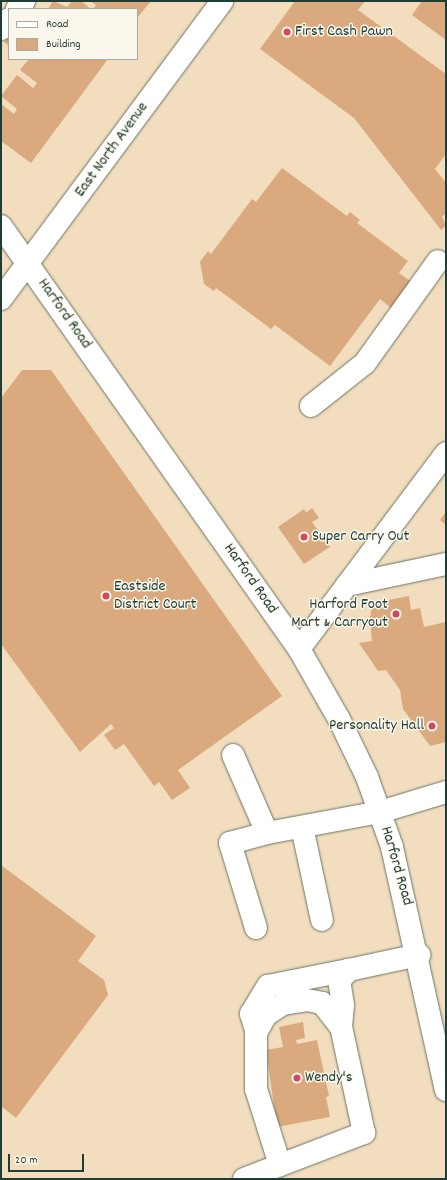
<!DOCTYPE html>
<style>
body{margin:0}
#map{position:relative;width:447px;height:1180px;overflow:hidden;background:#f2ddbe;font-family:Dekko,sans-serif}
div>[style]{position:absolute}
[style*='--x']{left:calc(var(--x)*1px);top:calc(var(--y)*1px);width:calc(var(--w)*1px);rotate:calc(var(--a)*1deg)}
.building>*{inset:0;background:#daa97d}
.roads{filter:drop-shadow(0 0 1px #697564) drop-shadow(0 0 1px #697564)}
.minor>*{height:22px;margin:-11px;padding:0 11px;transform-origin:11px;border-radius:11px;background:#fff}
.major>*{height:22px;margin:-11px;padding:0 11px;transform-origin:11px;border-radius:11px;background:#fff}
.dots>*{width:11px;height:11px;translate:-50% -50%;box-sizing:border-box;border:2px solid #fbf7ec;border-radius:50%}
span{translate:-50% -50%;white-space:nowrap;text-align:center;line-height:1.15;-webkit-text-stroke:3px #fbf7ec;paint-order:stroke}
.poi-label{font-size:16px;color:#1f3d34}
.left{translate:0 -50%;text-align:left}
.right{translate:-100% -50%;text-align:right}
.street-label{font-size:16px;color:#1f3d34}
.frame{position:absolute;inset:0;border:2px solid #1f3d34;pointer-events:none}
.legend{position:absolute;left:8px;top:8px;width:130px;height:52px;box-sizing:border-box;background:#fbf7ec;border:1px solid #a3ada2;margin:0;padding:5px 7px;list-style:none;font-size:12px;color:#1f3d34}
.legend li{display:flex;align-items:center;gap:8px;height:20px}
.legend b{width:20px;border:1px solid #a3ada2}
.scale{position:absolute;left:8px;top:1154px;width:76px;height:18px;box-sizing:border-box;border:2px solid #1f3d34;border-top:0;padding-left:5px;font-size:12px;line-height:14px;white-space:nowrap;color:#1f3d34;-webkit-text-stroke:3px #fbf7ec;paint-order:stroke}
</style>
<div id="map">
<div class="building">
<i style="clip-path:polygon(53px 1px,67px 7px,72px 1px,81px 1px,91px 9px,48px 9px)"></i>
<i style="clip-path:polygon(90px 1px,151px 1px,137px 18px,137px 9px,93px 9px,96px 5px)"></i>
<i style="clip-path:polygon(295px 1px,365px 1px,358px 10px,446px 74px,446px 154px,435px 169px,446px 183px,446px 213px,442px 217px,446px 225px,441px 230px,354px 118px,260px 49px)"></i>
<i style="clip-path:polygon(422px 1px,446px 1px,446px 40px,412px 15px)"></i>
<i style="clip-path:polygon(9px 35px,9px 46px,4px 42px)"></i>
<i style="clip-path:polygon(29px 59px,108px 59px,31px 163px,1px 141px,1px 104px,14px 114px,17px 109px,1px 96px,17px 75px,33px 88px,37px 83px,20px 70px)"></i>
<i style="clip-path:polygon(282px 168px,347px 216px,350px 212px,360px 220px,357px 223px,408px 261px,399px 273px,416px 285px,396px 312px,380px 299px,330px 366px,275px 325px,271px 329px,216px 288px,214px 291px,204px 284px,200px 262px,208px 251px,211px 254px,252px 199px,256px 202px)"></i>
<i style="clip-path:polygon(22px 370px,51px 370px,282px 696px,178px 770px,190px 788px,172px 800px,159px 782px,154px 786px,124px 744px,115px 750px,104px 735px,114px 728px,111px 724px,80px 752px,1px 644px,1px 398px)"></i>
<i style="clip-path:polygon(312px 508px,319px 518px,312px 522px,330px 547px,304px 564px,278px 527px,304px 509px,306px 513px)"></i>
<i style="clip-path:polygon(446px 512px,446px 525px,440px 520px)"></i>
<i style="clip-path:polygon(409px 596px,411px 610px,420px 608px,424px 627px,446px 622px,446px 742px,430px 746px,403px 709px,400px 690px,386px 670px,378px 671px,359px 643px,372px 641px,370px 618px,373px 603px)"></i>
<i style="clip-path:polygon(1px 865px,96px 936px,78px 961px,104px 980px,108px 995px,16px 1118px,1px 1106px)"></i>
<i style="clip-path:polygon(303px 1022px,305px 1038px,296px 1040px,297px 1044px,317px 1040px,329px 1096px,326px 1097px,330px 1117px,277px 1127px,266px 1050px,283px 1047px,279px 1027px)"></i>
</div>
<div class="roads">
<div class="minor">
<i style="--x:17;--y:9;--w:11;--a:-49"></i>
<i style="--x:1;--y:29;--w:13;--a:-51"></i>
<i style="--x:311;--y:406;--w:69;--a:-38.5"></i>
<i style="--x:365;--y:363;--w:125;--a:-54.4"></i>
<i style="--x:347;--y:585;--w:101;--a:-12"></i>
<i style="--x:299;--y:649;--w:245;--a:-53.1"></i>
<i style="--x:233;--y:755;--w:85;--a:66.4"></i>
<i style="--x:267;--y:833;--w:115;--a:-10.5"></i>
<i style="--x:380;--y:812;--w:69;--a:-16.9"></i>
<i style="--x:302;--y:827;--w:95;--a:77.9"></i>
<i style="--x:256;--y:928;--w:89;--a:-107"></i>
<i style="--x:230;--y:843;--w:38;--a:-15"></i>
<i style="--x:255;--y:1027;--w:14;--a:-107"></i>
<i style="--x:251;--y:1014;--w:33;--a:-59"></i>
<i style="--x:268;--y:986;--w:83;--a:-11.2"></i>
<i style="--x:280;--y:1165;--w:80;--a:-107.5"></i>
<i style="--x:256;--y:1089;--w:56;--a:-90"></i>
<i style="--x:256;--y:1033;--w:21;--a:-61"></i>
<i style="--x:266;--y:1015;--w:20;--a:-33"></i>
<i style="--x:283;--y:1004;--w:24;--a:-9"></i>
<i style="--x:307;--y:1000;--w:15;--a:11"></i>
<i style="--x:322;--y:1003;--w:31;--a:52"></i>
<i style="--x:244;--y:1179;--w:129;--a:-21"></i>
<i style="--x:364;--y:1133;--w:108;--a:-102.2"></i>
<i style="--x:341;--y:1027;--w:22;--a:-85"></i>
<i style="--x:343;--y:1005;--w:24;--a:-99"></i>
<i style="--x:339;--y:981;--w:15;--a:-48"></i>
<i style="--x:349;--y:970;--w:72;--a:-12.1"></i>
</div>
<div class="major">
<i style="--x:1;--y:226;--w:517;--a:54.84"></i>
<i style="--x:299;--y:649;--w:81;--a:60.3"></i>
<i style="--x:339;--y:719;--w:64;--a:64.2"></i>
<i style="--x:367;--y:777;--w:74;--a:70.3"></i>
<i style="--x:392;--y:847;--w:249;--a:77.5"></i>
<i style="--x:1;--y:299;--w:371;--a:-53.4"></i>
</div>
</div>
<div class="dots">
<i style="left:287px;top:32px;background:#d1495b"></i>
<i style="left:304px;top:537px;background:#d1495b"></i>
<i style="left:106px;top:596px;background:#d1495b"></i>
<i style="left:396px;top:614px;background:#d1495b"></i>
<i style="left:432px;top:726px;background:#d1495b"></i>
<i style="left:297px;top:1078px;background:#d1495b"></i>
</div>
<div class="poi-label">
<span class="left" style="left:295px;top:32px">First Cash Pawn</span>
<span class="left" style="left:312px;top:537px">Super Carry Out</span>
<span class="left" style="left:114px;top:596px">Eastside<br>District Court</span>
<span class="right" style="left:388px;top:614px">Harford Foot<br>Mart &amp; Carryout</span>
<span class="right" style="left:424px;top:726px">Personality Hall</span>
<span class="left" style="left:305px;top:1078px">Wendy's</span>
</div>
<div class="street-label">
<span style="left:112px;top:150px;rotate:-54deg">East North Avenue</span>
<span style="left:64px;top:314px;rotate:55deg">Harford Road</span>
<span style="left:250px;top:579px;rotate:55deg">Harford Road</span>
<span style="left:396px;top:866px;rotate:74deg">Harford Road</span>
</div>
<div class="frame"></div>
<ul class="legend">
<li><b style="height:5px;background:#fff"></b>Road</li>
<li><b style="height:11px;background:#daa97d"></b>Building</li>
</ul>
<div class="scale">20 m</div>
</div>
